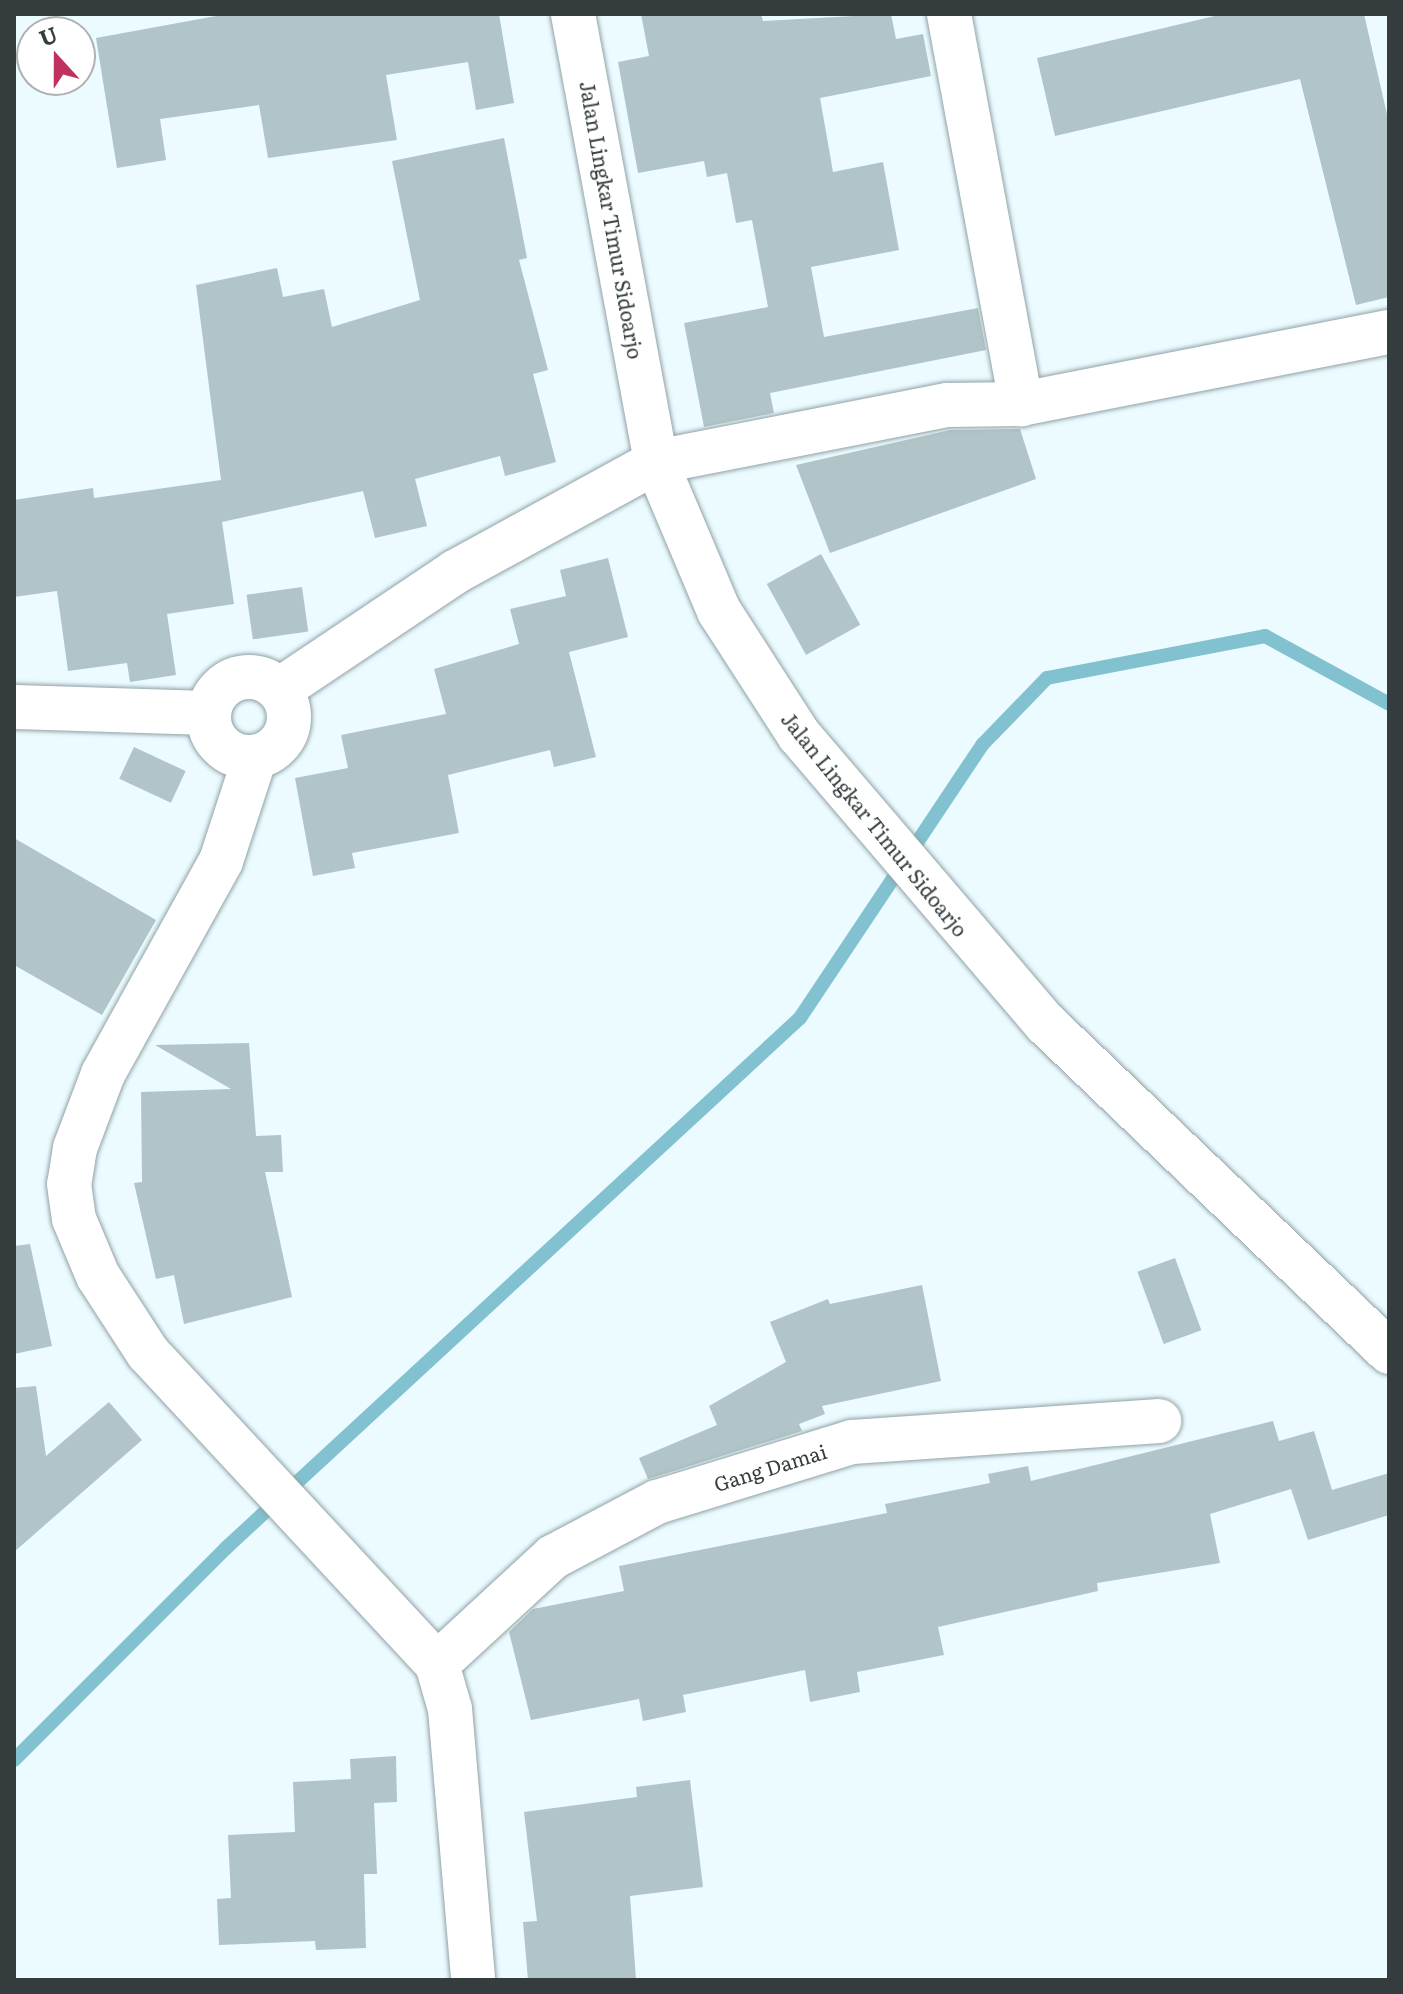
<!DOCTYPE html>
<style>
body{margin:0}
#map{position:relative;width:1403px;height:1994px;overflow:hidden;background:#ebfbff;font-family:Literata,serif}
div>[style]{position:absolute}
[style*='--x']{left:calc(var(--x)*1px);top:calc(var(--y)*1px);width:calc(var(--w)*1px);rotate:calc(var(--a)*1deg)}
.stream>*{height:14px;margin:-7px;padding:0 7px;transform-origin:7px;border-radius:7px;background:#82c1cf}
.building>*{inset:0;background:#b1c4c8;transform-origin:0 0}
.roads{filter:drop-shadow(0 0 2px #90a2a6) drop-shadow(0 0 2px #90a2a6)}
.minor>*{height:44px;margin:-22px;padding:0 22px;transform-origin:22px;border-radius:22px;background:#fff}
.tertiary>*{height:44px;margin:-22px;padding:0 22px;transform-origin:22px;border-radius:22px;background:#fff}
.tertiary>.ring{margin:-22px;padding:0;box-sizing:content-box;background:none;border:44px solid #fff;border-radius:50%}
.secondary>*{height:44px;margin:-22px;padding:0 22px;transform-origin:22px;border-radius:22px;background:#fff}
span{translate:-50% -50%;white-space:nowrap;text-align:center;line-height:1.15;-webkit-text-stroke:6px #fff;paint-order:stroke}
.street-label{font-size:20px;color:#343c3d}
.frame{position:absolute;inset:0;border:16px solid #343c3d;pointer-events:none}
.north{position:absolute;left:16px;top:16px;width:80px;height:80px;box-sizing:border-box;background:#fff;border:2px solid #aeb1b1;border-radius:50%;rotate:339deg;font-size:22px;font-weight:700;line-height:32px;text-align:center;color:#343c3d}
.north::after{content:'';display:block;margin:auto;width:28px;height:36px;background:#c0325e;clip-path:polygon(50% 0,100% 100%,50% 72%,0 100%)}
</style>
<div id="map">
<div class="stream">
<i style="--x:14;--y:1760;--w:300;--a:-45"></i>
<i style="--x:226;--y:1548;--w:781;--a:-42.72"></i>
<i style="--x:800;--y:1018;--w:329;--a:-56.3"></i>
<i style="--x:983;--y:744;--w:92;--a:-45.9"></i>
<i style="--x:1047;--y:678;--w:222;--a:-10.9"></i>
<i style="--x:1265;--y:636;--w:141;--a:28.7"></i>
</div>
<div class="building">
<i style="clip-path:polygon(227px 14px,499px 14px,514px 103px,476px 110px,468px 62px,386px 75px,397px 140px,268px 158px,259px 105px,160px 119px,166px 160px,117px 168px,96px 38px)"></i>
<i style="clip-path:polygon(641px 14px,761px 14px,763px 21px,891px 14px,896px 39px,923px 34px,931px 76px,820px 98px,833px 172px,883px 162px,899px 250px,811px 267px,824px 337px,978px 308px,986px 350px,770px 393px,774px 413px,704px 427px,684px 323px,768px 307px,752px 220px,736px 223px,727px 173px,707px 177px,704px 161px,638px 173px,618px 62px,649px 56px)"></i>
<i style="clip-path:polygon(1223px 14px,1364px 14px,1389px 123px,1389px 297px,1356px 305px,1300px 79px,1055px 136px,1037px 58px)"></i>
<i style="clip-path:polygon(504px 138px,527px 258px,519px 260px,548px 370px,533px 374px,556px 462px,505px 476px,500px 456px,415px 479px,427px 526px,375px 538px,363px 491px,222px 522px,234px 604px,167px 614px,176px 675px,130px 682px,127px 663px,68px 671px,57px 591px,14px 597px,14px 500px,93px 488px,94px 498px,221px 480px,196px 285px,277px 268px,283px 297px,324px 289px,332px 327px,420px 300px,392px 161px)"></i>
<i style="clip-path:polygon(1020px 429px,1036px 479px,830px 553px,796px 465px,950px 430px)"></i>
<i style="left:821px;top:554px;width:81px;height:62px;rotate:61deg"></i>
<i style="clip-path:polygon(608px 558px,628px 637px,569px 652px,596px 757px,554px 767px,550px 750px,448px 775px,459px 833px,352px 853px,355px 868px,313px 876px,295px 778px,348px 768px,341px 735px,446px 714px,434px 669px,519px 644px,510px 609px,566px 596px,560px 570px)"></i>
<i style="left:302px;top:587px;width:45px;height:56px;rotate:82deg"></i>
<i style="left:134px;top:747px;width:57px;height:35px;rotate:25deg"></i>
<i style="clip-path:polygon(14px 838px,156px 920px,102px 1015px,14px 965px)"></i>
<i style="clip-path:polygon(249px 1043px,256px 1136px,281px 1135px,283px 1172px,265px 1172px,292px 1297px,184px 1324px,174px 1275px,156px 1279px,134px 1183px,142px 1182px,141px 1092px,231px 1089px,155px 1045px)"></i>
<i style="clip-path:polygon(30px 1244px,52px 1346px,14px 1354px,14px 1246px)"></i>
<i style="left:1175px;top:1258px;width:77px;height:40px;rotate:70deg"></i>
<i style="clip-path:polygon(922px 1285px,941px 1381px,822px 1406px,825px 1414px,799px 1424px,802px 1431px,648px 1479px,639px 1458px,717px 1425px,709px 1406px,786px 1362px,770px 1322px,828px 1299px,830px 1304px)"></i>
<i style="clip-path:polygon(36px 1386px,46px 1456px,109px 1402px,142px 1440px,14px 1552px,14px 1388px)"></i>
<i style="clip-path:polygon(1273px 1421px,1279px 1441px,1314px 1431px,1332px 1490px,1389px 1473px,1389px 1515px,1308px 1540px,1291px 1489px,1210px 1514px,1220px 1563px,1097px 1583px,1098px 1591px,938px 1627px,944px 1655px,857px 1672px,860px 1692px,810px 1702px,805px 1670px,683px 1695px,686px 1712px,643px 1721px,639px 1699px,531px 1720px,509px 1632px,533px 1609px,624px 1591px,619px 1566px,887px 1513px,885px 1504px,990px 1483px,988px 1474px,1028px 1466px,1031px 1481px)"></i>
<i style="clip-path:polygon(396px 1756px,397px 1802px,374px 1803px,377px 1874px,364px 1874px,366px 1948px,316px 1950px,315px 1941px,219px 1945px,217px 1899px,231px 1898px,228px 1835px,295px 1832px,293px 1782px,351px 1779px,350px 1759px)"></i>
<i style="clip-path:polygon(690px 1780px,703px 1887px,630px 1896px,636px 1980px,528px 1980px,523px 1922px,537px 1921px,524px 1812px,637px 1797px,636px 1787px)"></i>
</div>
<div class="roads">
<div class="minor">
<i style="--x:949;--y:14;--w:397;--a:79.5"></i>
<i style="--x:656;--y:462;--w:297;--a:-11.1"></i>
<i style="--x:947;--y:405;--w:74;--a:-0.8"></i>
<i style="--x:1021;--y:404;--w:375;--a:-11.1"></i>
<i style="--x:437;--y:1664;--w:158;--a:-42.7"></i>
<i style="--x:553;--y:1557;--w:118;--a:-27.9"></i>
<i style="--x:657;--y:1502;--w:204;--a:-17.1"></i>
<i style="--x:852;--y:1442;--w:308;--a:-3.9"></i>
</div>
<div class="tertiary">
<i class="ring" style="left:209px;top:677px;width:36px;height:36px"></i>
<i style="--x:279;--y:690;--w:212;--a:-33.8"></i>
<i style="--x:455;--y:572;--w:229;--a:-28.7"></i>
<i style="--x:14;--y:707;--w:195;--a:1.8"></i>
<i style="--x:255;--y:757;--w:109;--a:108.1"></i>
<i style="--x:221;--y:861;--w:244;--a:119"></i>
<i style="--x:103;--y:1074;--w:79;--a:110.7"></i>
<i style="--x:75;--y:1148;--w:36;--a:99"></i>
<i style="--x:69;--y:1184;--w:35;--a:82"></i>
<i style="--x:74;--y:1219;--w:62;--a:67.2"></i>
<i style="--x:98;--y:1276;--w:92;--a:57"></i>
<i style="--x:148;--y:1353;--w:425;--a:47.1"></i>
<i style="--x:437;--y:1664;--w:47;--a:73.9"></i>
<i style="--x:450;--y:1709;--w:272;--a:85.1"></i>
</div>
<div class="secondary">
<i style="--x:573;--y:14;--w:456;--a:79.5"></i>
<i style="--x:656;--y:462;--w:162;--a:67.1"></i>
<i style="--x:719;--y:611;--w:148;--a:57.2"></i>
<i style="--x:799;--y:735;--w:380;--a:49.5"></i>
<i style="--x:1046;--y:1024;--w:475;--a:43.7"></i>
</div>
</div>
<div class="street-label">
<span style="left:612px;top:220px;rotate:80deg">Jalan Lingkar Timur Sidoarjo</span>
<span style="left:875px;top:824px;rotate:51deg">Jalan Lingkar Timur Sidoarjo</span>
<span style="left:770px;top:1467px;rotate:-17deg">Gang Damai</span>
</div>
<div class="frame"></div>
<div class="north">U</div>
</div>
